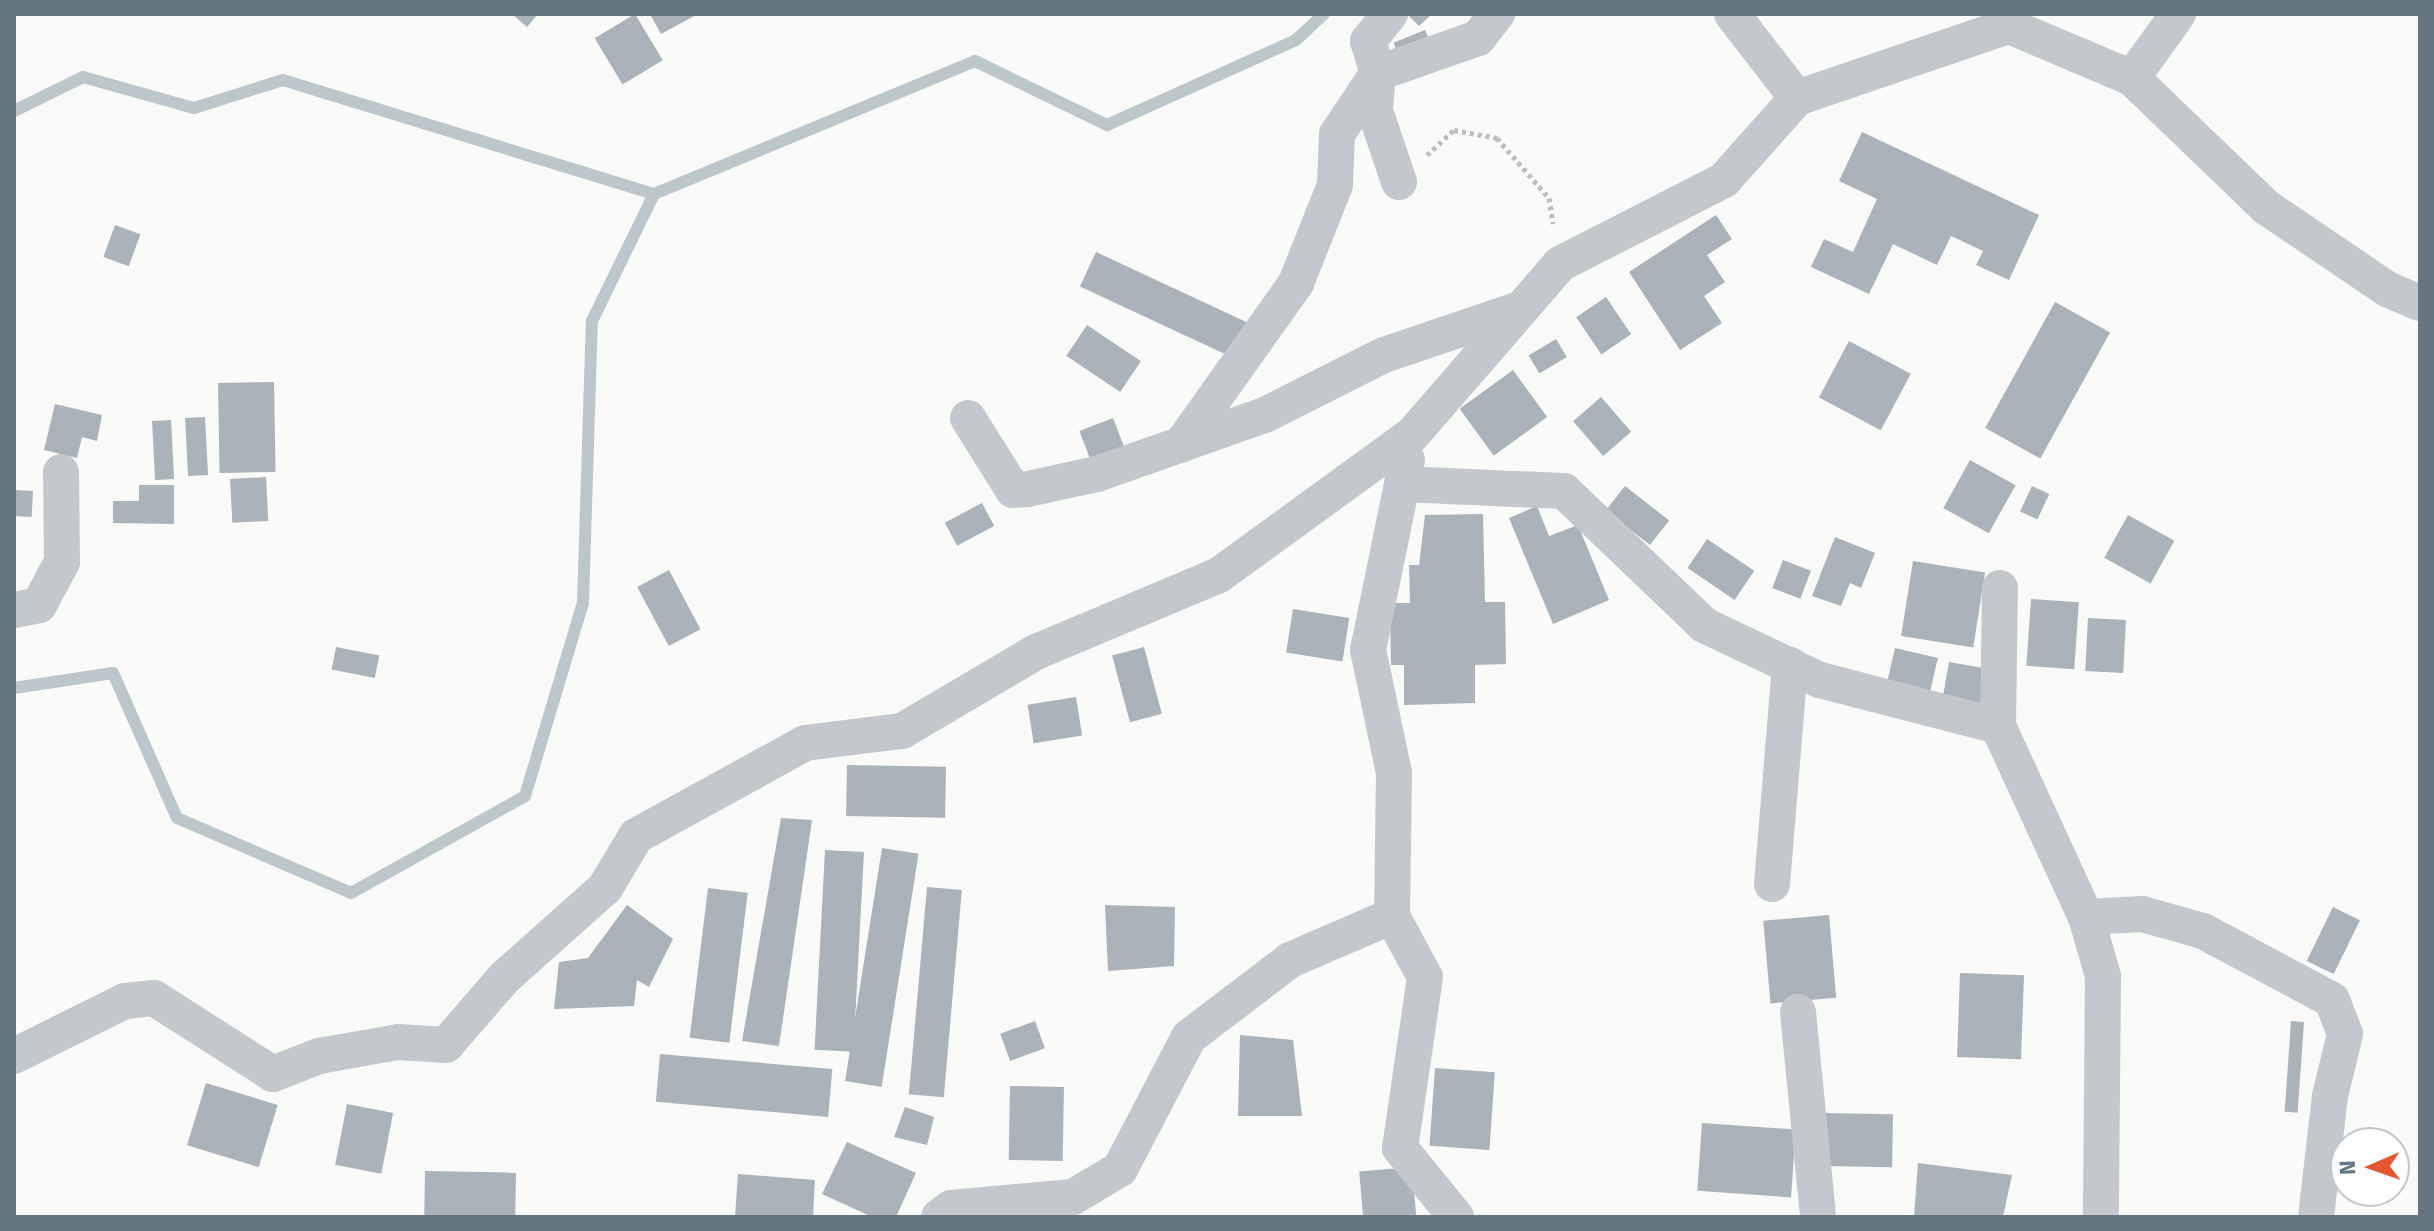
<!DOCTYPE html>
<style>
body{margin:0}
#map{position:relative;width:2434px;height:1231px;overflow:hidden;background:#fafaf8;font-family:"Fira Sans",sans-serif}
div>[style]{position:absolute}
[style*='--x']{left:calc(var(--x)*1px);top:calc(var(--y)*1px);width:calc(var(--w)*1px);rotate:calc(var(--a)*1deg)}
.stream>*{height:12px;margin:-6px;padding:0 6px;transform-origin:6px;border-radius:6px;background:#bbc7cb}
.building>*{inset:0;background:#aab3b9;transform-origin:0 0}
.path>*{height:5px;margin-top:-2.5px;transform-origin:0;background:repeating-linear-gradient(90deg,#bbbfc2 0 4px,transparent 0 8px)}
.street>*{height:36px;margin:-18px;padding:0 18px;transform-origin:18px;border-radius:18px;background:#c3c8cc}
span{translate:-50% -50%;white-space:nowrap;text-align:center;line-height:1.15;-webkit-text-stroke:8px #fff;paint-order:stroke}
.frame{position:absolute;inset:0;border:16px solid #657683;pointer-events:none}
.north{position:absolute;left:2330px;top:1127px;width:80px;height:80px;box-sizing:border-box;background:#fff;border:2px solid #c1c8cd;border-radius:50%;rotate:268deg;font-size:22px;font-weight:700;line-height:32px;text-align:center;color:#657683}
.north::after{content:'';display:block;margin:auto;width:28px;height:36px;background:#e4572e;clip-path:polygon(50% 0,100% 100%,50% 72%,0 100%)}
</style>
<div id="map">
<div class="stream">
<i style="--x:14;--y:111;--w:77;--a:-26.2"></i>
<i style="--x:83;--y:77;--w:115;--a:15.6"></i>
<i style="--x:194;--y:108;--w:93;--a:-17.5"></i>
<i style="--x:283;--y:80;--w:388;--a:17.1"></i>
<i style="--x:654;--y:194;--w:347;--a:-22.5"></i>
<i style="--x:975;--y:61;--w:147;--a:25.9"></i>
<i style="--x:1107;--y:125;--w:207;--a:-24.2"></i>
<i style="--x:1296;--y:40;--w:38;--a:-43"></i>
<i style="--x:14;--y:688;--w:100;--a:-8.6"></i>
<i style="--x:113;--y:673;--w:158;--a:66.2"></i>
<i style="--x:177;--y:818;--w:189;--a:23.3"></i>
<i style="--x:351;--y:893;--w:199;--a:-29.1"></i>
<i style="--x:525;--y:796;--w:202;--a:-73.3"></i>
<i style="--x:583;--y:603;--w:282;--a:-88.2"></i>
<i style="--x:592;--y:321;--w:141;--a:-64"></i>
</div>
<div class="building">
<i style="clip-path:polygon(512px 14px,538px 14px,527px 27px)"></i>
<i style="left:635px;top:14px;width:54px;height:47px;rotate:59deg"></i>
<i style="clip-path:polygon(650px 14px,698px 14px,661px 34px)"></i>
<i style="clip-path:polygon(1407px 14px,1432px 14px,1419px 26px)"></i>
<i style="left:1425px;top:30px;width:22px;height:34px;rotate:68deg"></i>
<i style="clip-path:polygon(1862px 132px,2039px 215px,2009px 280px,1976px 265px,1983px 251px,1951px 236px,1937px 265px,1893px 244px,1869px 294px,1811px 267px,1824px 239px,1853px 252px,1877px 199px,1839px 181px)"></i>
<i style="clip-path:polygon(1716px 215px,1732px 239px,1707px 255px,1725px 282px,1704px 296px,1722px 323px,1680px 350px,1629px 272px)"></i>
<i style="left:115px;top:225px;width:27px;height:34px;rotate:20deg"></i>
<i style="left:1096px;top:252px;width:170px;height:38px;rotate:25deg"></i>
<i style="left:1606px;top:297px;width:45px;height:36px;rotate:56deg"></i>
<i style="left:2055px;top:302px;width:63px;height:144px;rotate:29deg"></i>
<i style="left:1087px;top:325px;width:65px;height:37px;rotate:34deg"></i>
<i style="left:1556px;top:339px;width:21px;height:32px;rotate:59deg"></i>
<i style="left:1849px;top:341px;width:70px;height:64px;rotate:28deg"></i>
<i style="left:1513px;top:370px;width:58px;height:66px;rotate:54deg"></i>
<i style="left:274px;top:382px;width:90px;height:56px;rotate:89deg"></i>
<i style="left:1601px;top:397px;width:46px;height:37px;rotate:49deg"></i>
<i style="clip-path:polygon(55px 404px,102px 415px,97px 441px,82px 437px,77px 458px,44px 450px)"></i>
<i style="left:205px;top:417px;width:58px;height:20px;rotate:87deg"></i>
<i style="left:1113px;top:418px;width:43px;height:36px;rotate:69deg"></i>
<i style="left:171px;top:420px;width:59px;height:19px;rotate:87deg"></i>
<i style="left:1970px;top:460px;width:52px;height:55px;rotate:29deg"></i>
<i style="left:266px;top:477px;width:44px;height:36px;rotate:87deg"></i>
<i style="clip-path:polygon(139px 485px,174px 485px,174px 524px,113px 523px,113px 501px,139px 501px)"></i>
<i style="left:1625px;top:486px;width:56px;height:31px;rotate:38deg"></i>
<i style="left:2032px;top:486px;width:19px;height:28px;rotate:25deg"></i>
<i style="left:14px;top:490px;width:19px;height:26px;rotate:3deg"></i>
<i style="left:982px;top:503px;width:26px;height:42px;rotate:62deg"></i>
<i style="clip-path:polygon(1537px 506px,1549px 536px,1578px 525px,1609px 600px,1553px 624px,1509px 518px)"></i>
<i style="clip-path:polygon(1483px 514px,1485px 602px,1505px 602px,1506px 664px,1475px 665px,1475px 703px,1404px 705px,1404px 665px,1391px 665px,1390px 603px,1410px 603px,1409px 565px,1419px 565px,1425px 515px)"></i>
<i style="left:2128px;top:515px;width:53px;height:49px;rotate:29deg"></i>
<i style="clip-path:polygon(1835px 537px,1875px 553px,1861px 588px,1850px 583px,1841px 606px,1812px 596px)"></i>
<i style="left:1707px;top:539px;width:57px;height:35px;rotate:34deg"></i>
<i style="left:1783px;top:560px;width:30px;height:30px;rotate:21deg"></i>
<i style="left:1913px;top:561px;width:73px;height:76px;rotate:9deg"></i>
<i style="left:669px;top:570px;width:67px;height:36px;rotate:62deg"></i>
<i style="left:2031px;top:599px;width:48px;height:67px;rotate:4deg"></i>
<i style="left:1293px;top:609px;width:57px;height:44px;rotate:9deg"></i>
<i style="left:2088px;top:618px;width:38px;height:53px;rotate:3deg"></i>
<i style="left:336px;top:647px;width:44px;height:23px;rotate:11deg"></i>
<i style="left:1144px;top:647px;width:69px;height:33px;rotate:75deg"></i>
<i style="left:1895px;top:648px;width:44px;height:40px;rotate:13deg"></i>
<i style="left:1949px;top:662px;width:39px;height:38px;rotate:10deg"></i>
<i style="left:1076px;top:697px;width:39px;height:49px;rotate:81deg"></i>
<i style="left:847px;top:765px;width:99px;height:51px;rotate:1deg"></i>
<i style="clip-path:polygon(781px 818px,812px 820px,779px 1046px,742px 1041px)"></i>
<i style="left:882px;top:848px;width:37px;height:236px;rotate:9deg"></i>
<i style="left:825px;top:850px;width:39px;height:200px;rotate:3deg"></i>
<i style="left:927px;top:887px;width:35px;height:208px;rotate:5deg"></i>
<i style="left:708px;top:888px;width:40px;height:151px;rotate:7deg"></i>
<i style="clip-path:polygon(627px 905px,673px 939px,649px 987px,637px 980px,634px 1006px,554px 1009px,559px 962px,588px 958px)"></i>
<i style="clip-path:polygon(1105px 905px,1175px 907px,1174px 966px,1108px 971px)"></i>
<i style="left:2333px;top:907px;width:30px;height:60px;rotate:26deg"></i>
<i style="left:1829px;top:915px;width:83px;height:66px;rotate:85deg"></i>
<i style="left:1960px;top:973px;width:64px;height:84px;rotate:2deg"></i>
<i style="left:1035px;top:1021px;width:29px;height:37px;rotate:70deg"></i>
<i style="left:2291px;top:1021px;width:13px;height:91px;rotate:4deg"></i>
<i style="clip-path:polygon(1240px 1035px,1293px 1040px,1302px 1116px,1238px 1116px)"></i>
<i style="left:660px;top:1054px;width:173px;height:48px;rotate:5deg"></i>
<i style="left:1435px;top:1068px;width:60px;height:78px;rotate:4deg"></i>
<i style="left:206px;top:1083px;width:75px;height:65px;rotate:17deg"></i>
<i style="left:1010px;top:1086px;width:54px;height:74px;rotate:1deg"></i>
<i style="left:347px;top:1104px;width:47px;height:62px;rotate:11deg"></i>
<i style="clip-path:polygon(905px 1107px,934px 1117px,927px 1145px,894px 1137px)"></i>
<i style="left:1823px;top:1113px;width:70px;height:53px;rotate:1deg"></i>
<i style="left:1702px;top:1123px;width:94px;height:68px;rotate:4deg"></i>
<i style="clip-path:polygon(847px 1142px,916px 1173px,896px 1217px,872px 1217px,822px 1194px)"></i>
<i style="clip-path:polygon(1918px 1163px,2012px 1175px,2003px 1217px,1914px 1217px)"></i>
<i style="left:1412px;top:1167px;width:50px;height:53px;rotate:85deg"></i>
<i style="left:425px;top:1171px;width:91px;height:46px;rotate:1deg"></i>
<i style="clip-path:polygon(738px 1174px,815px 1180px,813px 1217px,735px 1217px)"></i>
</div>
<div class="path">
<i style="--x:1427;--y:155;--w:37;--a:-43"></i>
<i style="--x:1454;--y:130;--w:44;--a:10.5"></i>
<i style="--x:1497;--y:138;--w:79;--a:49.1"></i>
<i style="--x:1549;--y:198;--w:26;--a:81"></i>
</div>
<div class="street">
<i style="--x:1390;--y:14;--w:35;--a:129"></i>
<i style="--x:1368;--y:41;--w:34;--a:73"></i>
<i style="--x:1378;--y:73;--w:38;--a:95"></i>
<i style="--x:1375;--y:111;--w:75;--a:71.3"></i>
<i style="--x:1732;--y:14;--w:106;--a:52.3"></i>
<i style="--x:2132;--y:78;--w:79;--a:-54.3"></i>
<i style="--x:968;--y:418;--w:85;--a:58"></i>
<i style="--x:1013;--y:490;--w:15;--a:-4"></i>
<i style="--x:1028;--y:489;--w:71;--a:-12.3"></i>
<i style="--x:1097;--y:474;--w:178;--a:-19.4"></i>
<i style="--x:1265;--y:415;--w:133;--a:-26.8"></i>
<i style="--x:1384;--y:355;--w:144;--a:-18.7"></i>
<i style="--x:1181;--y:445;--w:199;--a:-54.6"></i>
<i style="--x:1296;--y:283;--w:105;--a:-68.3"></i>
<i style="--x:1335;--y:185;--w:51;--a:-87.8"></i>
<i style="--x:1337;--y:134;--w:73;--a:-56.1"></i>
<i style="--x:1378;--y:73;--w:106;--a:-19.3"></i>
<i style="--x:1478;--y:38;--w:31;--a:-52"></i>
<i style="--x:1402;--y:484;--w:162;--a:2.5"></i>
<i style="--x:1564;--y:491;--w:194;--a:43.7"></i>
<i style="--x:1704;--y:625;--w:128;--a:25.4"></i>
<i style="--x:1820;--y:680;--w:184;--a:14.5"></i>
<i style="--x:1998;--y:726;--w:210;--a:65.3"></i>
<i style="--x:2086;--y:917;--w:61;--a:73.9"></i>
<i style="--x:2103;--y:976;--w:241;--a:90.5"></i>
<i style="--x:14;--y:610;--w:25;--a:-11"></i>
<i style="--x:39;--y:605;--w:49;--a:-61.9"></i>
<i style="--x:62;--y:562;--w:90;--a:-90.6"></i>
<i style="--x:1998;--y:726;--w:138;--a:-89.2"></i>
<i style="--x:1772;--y:884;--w:220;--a:-85.3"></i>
<i style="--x:1392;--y:916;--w:69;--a:61.6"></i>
<i style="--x:1425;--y:977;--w:173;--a:98.3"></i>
<i style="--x:1400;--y:1148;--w:89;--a:50.9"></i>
<i style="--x:2086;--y:917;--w:56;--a:-3.1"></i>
<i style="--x:2142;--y:914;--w:63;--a:15.6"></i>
<i style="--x:2203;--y:931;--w:146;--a:28.1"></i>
<i style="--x:2332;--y:1000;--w:36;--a:69"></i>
<i style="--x:2345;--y:1034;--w:64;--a:103.6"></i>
<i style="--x:2330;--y:1096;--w:122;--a:96.6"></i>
<i style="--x:1798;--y:1012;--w:206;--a:84.4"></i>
<i style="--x:14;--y:1056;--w:124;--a:-26.4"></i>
<i style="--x:125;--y:1001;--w:29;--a:-6"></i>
<i style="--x:154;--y:998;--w:141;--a:32.6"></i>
<i style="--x:273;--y:1074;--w:49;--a:-21.4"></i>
<i style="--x:319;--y:1056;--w:80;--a:-10"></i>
<i style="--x:398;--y:1042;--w:48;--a:3.6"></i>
<i style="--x:446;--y:1045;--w:90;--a:-49.1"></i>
<i style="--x:505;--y:977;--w:134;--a:-41.7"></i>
<i style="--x:605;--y:888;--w:61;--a:-59.2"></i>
<i style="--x:636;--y:836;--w:193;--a:-28.8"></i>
<i style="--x:805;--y:743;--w:98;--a:-7.1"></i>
<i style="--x:902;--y:731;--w:156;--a:-30.5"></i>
<i style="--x:1036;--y:652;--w:199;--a:-22.8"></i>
<i style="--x:1219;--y:575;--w:238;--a:-36"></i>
<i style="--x:1412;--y:435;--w:226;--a:-49.1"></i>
<i style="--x:1560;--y:264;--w:184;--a:-27.1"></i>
<i style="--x:1724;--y:180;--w:110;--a:-48.3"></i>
<i style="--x:1797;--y:98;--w:224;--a:-18.8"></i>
<i style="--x:2009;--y:26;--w:134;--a:22.9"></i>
<i style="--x:2132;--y:78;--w:186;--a:43.9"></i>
<i style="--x:2266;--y:207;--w:146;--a:34.1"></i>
<i style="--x:2387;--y:289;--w:36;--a:23"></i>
<i style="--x:939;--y:1217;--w:15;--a:-37"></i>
<i style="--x:951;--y:1208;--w:122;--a:-5.2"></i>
<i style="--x:1073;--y:1197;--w:55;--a:-30.8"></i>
<i style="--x:1120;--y:1169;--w:149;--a:-62.4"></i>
<i style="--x:1189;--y:1037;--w:127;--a:-37.3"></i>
<i style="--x:1290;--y:960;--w:111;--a:-23.3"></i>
<i style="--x:1392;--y:916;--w:143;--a:-89.2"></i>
<i style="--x:1394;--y:773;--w:126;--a:-101.9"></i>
<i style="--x:1368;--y:650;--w:194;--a:-78.4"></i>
</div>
<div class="frame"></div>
<div class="north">N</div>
</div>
